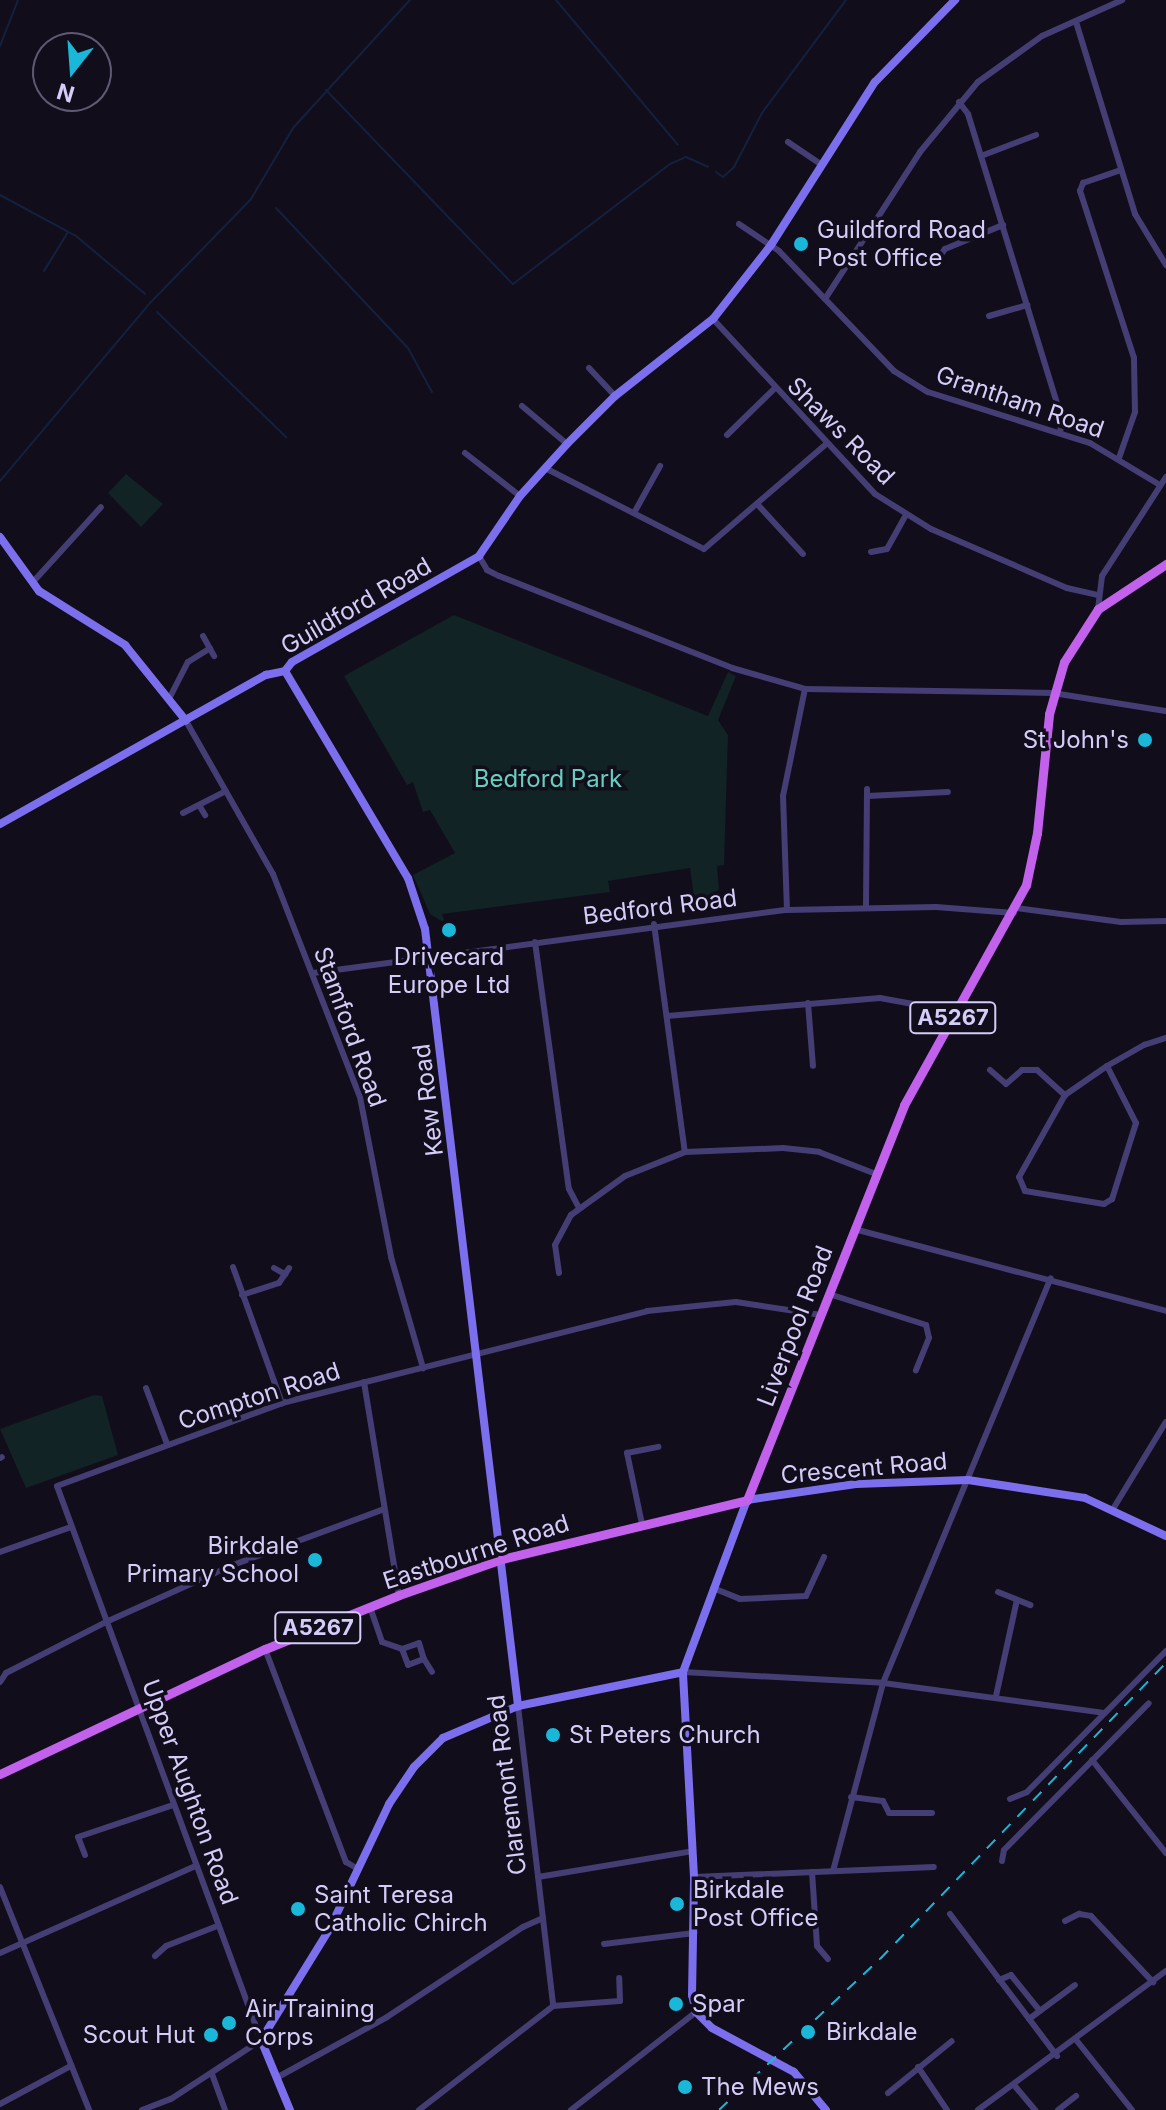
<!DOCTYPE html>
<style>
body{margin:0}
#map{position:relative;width:1166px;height:2110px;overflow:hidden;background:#110d1b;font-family:Inter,sans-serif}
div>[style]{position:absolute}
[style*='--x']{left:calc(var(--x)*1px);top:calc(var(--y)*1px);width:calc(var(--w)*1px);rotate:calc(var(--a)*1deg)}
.green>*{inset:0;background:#112324}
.stream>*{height:2px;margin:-1px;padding:0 1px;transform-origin:1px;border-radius:1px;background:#13213e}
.street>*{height:6px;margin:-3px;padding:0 3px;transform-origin:3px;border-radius:3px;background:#443e74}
.secondary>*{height:8px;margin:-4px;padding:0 4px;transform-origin:4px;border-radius:4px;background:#7c6fee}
.primary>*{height:9px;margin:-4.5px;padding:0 4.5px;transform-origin:4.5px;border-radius:4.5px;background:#c261ec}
.rail>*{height:2px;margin-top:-1px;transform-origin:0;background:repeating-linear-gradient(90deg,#1ab7d8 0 12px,transparent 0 22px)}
.dots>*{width:22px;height:22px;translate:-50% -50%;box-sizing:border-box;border:4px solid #110d1b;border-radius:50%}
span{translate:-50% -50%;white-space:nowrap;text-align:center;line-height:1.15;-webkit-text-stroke:7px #110d1b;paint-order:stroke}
.shield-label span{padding:2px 6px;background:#110d1b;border:2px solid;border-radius:6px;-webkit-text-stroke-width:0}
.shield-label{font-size:22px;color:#d5cdf9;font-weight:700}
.poi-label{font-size:24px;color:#d5cdf9}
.left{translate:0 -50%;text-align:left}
.right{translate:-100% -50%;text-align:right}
.street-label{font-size:24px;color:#d5cdf9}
.park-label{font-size:24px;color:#63cfbc}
.north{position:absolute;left:32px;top:32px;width:80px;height:80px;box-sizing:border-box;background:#110d1b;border:2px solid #5f5a74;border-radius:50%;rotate:197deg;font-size:22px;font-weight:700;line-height:32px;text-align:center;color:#d5cdf9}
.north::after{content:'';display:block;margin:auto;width:28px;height:36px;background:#1ab7d8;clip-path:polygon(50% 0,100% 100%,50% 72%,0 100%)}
</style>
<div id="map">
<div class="green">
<i style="clip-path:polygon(126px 474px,163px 504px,141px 527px,108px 493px)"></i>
<i style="clip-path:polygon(454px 615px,708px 716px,728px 672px,736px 676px,718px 720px,728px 735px,724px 865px,717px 866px,719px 890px,713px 892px,717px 909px,696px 911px,690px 868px,608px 881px,610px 892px,442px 914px,445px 923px,430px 914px,413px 875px,455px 853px,430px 810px,423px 812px,413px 782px,407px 785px,344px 676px)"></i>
<i style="clip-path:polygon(94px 1395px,102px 1396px,118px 1455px,26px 1488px,0 1429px)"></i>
</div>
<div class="stream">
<i style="--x:556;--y:0;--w:189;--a:49.9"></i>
<i style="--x:0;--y:46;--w:49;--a:-68.6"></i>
<i style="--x:326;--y:90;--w:269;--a:46.1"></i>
<i style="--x:513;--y:284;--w:198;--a:-37.4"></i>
<i style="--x:670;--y:164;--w:17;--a:-24"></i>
<i style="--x:686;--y:157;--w:24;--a:24"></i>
<i style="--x:716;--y:172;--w:9;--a:36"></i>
<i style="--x:723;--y:177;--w:15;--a:-42"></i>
<i style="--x:734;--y:167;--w:61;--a:-62.6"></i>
<i style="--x:762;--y:113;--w:141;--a:-53.4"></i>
<i style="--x:0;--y:195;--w:86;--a:28.3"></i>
<i style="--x:76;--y:236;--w:90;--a:40"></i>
<i style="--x:276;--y:208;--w:192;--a:46.7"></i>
<i style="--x:408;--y:348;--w:50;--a:61.4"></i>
<i style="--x:44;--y:271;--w:46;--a:-58.4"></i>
<i style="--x:157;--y:312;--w:180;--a:44.1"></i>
<i style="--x:0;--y:481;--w:233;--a:-49.9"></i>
<i style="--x:150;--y:303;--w:145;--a:-45.8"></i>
<i style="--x:251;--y:199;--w:82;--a:-59.4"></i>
<i style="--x:293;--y:128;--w:173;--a:-47.6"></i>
</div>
<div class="street">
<i style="--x:1076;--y:22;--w:201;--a:72.9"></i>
<i style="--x:1135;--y:214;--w:60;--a:58.7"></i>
<i style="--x:959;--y:102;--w:15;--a:53"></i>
<i style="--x:968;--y:114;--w:319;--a:72.9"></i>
<i style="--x:1062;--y:419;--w:14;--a:98"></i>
<i style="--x:788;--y:142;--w:37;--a:34"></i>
<i style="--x:981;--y:156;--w:59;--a:-20.9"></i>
<i style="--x:739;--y:224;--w:48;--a:34"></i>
<i style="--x:779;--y:251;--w:166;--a:46.2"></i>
<i style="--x:894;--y:371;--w:40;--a:32"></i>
<i style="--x:928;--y:392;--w:170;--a:17.5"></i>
<i style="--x:1090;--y:443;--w:82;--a:31"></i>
<i style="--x:933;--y:266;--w:21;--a:-55"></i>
<i style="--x:945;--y:249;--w:63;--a:-22.5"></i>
<i style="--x:825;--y:299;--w:175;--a:-57.1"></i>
<i style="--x:920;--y:152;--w:91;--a:-50.4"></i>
<i style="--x:978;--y:82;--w:79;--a:-35.7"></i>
<i style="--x:1042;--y:36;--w:88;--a:-24.2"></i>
<i style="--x:989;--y:316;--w:40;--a:-16"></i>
<i style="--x:713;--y:319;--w:238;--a:47.2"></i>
<i style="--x:875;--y:494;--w:66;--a:32"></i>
<i style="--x:931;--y:529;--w:148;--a:23.5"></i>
<i style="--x:1067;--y:588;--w:32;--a:13"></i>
<i style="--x:589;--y:368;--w:38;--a:47"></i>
<i style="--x:522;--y:406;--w:59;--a:40.2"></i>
<i style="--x:727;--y:435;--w:66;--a:-44.4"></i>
<i style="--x:465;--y:453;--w:70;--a:38"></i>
<i style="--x:1119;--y:458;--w:49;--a:-70.8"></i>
<i style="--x:1135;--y:412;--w:54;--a:-91.1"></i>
<i style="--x:1134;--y:358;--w:176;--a:-107.9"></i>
<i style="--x:1080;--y:191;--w:9;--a:-69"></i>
<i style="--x:1083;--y:183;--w:39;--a:-19"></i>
<i style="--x:545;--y:468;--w:178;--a:27"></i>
<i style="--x:704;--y:549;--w:160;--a:-40.7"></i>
<i style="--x:759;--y:506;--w:65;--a:47.5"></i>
<i style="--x:634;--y:513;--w:54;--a:-61"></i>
<i style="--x:871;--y:552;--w:16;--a:-11"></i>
<i style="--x:887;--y:549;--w:39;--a:-61"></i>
<i style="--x:479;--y:556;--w:16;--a:60"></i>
<i style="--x:487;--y:570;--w:13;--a:27"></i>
<i style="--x:499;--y:576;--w:251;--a:21.5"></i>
<i style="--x:732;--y:668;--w:76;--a:16"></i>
<i style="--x:805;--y:689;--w:248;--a:0.9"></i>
<i style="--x:1053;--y:693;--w:114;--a:9.1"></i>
<i style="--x:33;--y:582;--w:101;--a:-47.8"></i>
<i style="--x:1098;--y:609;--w:33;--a:-83"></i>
<i style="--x:1102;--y:576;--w:118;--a:-57.1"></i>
<i style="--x:203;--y:636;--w:23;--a:61"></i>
<i style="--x:170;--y:697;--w:39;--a:-63"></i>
<i style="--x:188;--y:662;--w:26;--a:-32"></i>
<i style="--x:186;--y:721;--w:176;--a:60.4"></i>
<i style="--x:273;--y:874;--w:239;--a:68.7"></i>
<i style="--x:360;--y:1097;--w:163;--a:79"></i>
<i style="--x:391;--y:1257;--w:116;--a:73.9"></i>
<i style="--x:868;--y:796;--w:80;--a:-2.9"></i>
<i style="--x:199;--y:805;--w:12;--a:59"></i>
<i style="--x:183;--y:813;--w:48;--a:-27.1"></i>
<i style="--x:866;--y:906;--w:117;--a:-89.5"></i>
<i style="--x:1016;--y:908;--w:106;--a:7.6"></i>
<i style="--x:1121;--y:922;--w:45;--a:-1.3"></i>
<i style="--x:787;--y:910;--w:114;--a:-92"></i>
<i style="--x:783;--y:796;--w:109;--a:-78.4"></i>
<i style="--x:654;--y:924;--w:230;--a:82.3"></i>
<i style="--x:535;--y:942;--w:249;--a:82.2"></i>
<i style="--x:569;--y:1189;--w:21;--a:62"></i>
<i style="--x:313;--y:973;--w:478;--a:-7.6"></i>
<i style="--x:787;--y:910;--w:149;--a:-1.2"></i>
<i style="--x:936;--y:907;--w:78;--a:4.4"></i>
<i style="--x:808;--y:1003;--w:63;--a:85.5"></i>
<i style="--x:667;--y:1016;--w:214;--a:-4.8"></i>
<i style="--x:880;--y:998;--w:78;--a:10.3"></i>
<i style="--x:1107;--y:1066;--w:64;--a:63"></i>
<i style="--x:1136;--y:1123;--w:80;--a:107.5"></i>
<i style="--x:1112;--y:1199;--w:9;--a:148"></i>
<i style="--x:1104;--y:1204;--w:80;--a:-170.7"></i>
<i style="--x:1025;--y:1191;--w:15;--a:-113"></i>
<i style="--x:1019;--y:1177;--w:94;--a:-60.7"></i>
<i style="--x:1065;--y:1095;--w:51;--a:-34.6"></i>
<i style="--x:1107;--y:1066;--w:43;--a:-29.6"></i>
<i style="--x:1144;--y:1045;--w:23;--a:-18"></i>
<i style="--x:990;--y:1070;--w:21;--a:41"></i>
<i style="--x:1006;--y:1084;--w:21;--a:-41"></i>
<i style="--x:1022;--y:1070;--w:15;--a:0"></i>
<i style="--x:1037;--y:1070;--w:38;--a:42"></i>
<i style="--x:854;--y:1229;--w:323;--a:14.7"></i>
<i style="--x:233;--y:1267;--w:145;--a:70.2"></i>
<i style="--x:274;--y:1268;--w:13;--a:29"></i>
<i style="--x:559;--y:1273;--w:28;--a:-98"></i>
<i style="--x:555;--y:1245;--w:34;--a:-62"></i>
<i style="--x:571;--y:1215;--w:67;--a:-35.8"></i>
<i style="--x:625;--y:1176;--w:65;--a:-21.8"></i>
<i style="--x:685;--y:1152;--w:98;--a:-2.3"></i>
<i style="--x:783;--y:1148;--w:36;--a:6"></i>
<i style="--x:819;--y:1152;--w:61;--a:21.1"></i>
<i style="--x:829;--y:1294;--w:102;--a:17.7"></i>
<i style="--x:926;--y:1325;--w:13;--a:77"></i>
<i style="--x:929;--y:1338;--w:35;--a:112"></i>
<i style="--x:242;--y:1295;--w:39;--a:-18"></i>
<i style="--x:279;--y:1283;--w:18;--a:-56"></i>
<i style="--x:364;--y:1382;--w:216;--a:80.7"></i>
<i style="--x:146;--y:1388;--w:60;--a:69.4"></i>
<i style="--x:0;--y:1458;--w:2;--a:-27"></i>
<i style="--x:1113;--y:1509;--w:102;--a:-58.7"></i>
<i style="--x:642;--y:1524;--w:73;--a:-101.9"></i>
<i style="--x:627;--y:1453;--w:32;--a:-11"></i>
<i style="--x:0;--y:1552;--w:75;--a:-19.4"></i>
<i style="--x:713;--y:1588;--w:29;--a:22"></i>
<i style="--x:740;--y:1599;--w:66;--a:-2.6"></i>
<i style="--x:806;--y:1596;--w:43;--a:-65.2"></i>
<i style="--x:998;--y:1592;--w:35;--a:22"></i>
<i style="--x:370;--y:1607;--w:37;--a:71"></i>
<i style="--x:382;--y:1642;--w:21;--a:19"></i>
<i style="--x:402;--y:1649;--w:17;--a:69"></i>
<i style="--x:408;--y:1665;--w:17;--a:-21"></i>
<i style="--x:424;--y:1659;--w:15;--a:58"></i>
<i style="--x:265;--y:1649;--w:228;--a:69.2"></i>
<i style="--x:346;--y:1862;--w:14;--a:30"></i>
<i style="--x:402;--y:1649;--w:18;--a:-19"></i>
<i style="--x:419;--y:1643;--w:17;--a:73"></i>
<i style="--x:683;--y:1672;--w:200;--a:3.1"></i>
<i style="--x:883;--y:1683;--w:223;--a:7.7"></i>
<i style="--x:0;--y:1682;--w:11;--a:-56"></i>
<i style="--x:6;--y:1673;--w:112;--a:-27"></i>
<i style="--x:106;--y:1622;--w:139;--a:-24.2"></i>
<i style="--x:233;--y:1565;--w:161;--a:-20.3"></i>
<i style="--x:996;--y:1696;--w:98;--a:-77.7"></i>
<i style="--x:518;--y:1706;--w:302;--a:83.3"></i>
<i style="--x:1092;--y:1760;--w:119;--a:51.5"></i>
<i style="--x:851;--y:1797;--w:32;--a:7"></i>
<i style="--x:883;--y:1801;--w:13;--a:63"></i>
<i style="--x:889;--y:1813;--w:43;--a:0"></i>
<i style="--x:1010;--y:1799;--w:18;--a:-22"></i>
<i style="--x:1027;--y:1792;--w:198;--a:-45.4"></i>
<i style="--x:85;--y:1855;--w:19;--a:-111"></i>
<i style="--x:78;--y:1837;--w:100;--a:-18.6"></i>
<i style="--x:1002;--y:1861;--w:11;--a:-80"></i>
<i style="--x:1004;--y:1850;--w:206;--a:-45.4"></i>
<i style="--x:833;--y:1871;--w:195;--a:-75.1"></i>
<i style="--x:883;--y:1683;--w:438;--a:-67.5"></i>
<i style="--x:812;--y:1872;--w:74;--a:86.1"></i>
<i style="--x:817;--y:1946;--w:17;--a:50"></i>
<i style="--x:538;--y:1877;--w:157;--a:-9.5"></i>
<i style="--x:694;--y:1877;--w:240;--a:-2.4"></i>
<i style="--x:0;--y:1887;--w:240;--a:68.2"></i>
<i style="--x:950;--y:1914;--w:178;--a:53"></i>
<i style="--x:1065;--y:1921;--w:16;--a:-27"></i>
<i style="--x:1079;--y:1914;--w:12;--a:9"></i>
<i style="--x:1091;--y:1916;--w:91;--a:46.8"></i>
<i style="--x:604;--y:1944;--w:91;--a:-7"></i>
<i style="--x:0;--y:1953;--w:214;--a:-24"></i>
<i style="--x:155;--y:1956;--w:15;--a:-42"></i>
<i style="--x:166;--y:1946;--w:55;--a:-21.4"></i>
<i style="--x:999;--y:1980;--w:13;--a:-23"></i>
<i style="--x:1011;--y:1975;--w:46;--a:51.1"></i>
<i style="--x:553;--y:2006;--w:67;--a:-4.3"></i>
<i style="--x:620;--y:2001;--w:23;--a:-92"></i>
<i style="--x:1029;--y:2019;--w:57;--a:-36.5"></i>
<i style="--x:1077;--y:2041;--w:88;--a:51.4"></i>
<i style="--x:918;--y:2067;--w:52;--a:56"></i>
<i style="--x:212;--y:2074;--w:38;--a:70"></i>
<i style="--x:278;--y:2077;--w:124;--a:-28.8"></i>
<i style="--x:387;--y:2017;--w:163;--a:-33.5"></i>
<i style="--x:523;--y:1927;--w:22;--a:-24"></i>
<i style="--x:1014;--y:2085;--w:33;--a:50"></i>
<i style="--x:888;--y:2093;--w:82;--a:-39.1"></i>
<i style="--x:0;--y:2104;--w:81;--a:-28.2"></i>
<i style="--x:142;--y:2110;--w:31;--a:-21"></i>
<i style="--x:171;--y:2099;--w:108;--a:-33.2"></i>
<i style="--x:261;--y:2040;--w:590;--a:-110.22"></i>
<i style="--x:57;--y:1486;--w:240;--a:-20.2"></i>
<i style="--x:282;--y:1403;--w:376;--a:-14.1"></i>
<i style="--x:647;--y:1311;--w:89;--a:-5.8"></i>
<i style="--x:736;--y:1302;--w:86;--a:8.7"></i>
<i style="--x:419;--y:2110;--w:170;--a:-37.8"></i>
<i style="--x:571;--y:2110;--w:159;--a:-38.1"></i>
<i style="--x:978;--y:2110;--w:234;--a:-36.5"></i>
<i style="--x:1058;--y:2110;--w:23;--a:-38"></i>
</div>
<div class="secondary">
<i style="--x:0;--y:537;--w:67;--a:54.2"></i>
<i style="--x:39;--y:591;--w:102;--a:32.1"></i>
<i style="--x:125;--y:645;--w:97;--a:51.2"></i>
<i style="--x:285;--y:671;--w:241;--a:59.3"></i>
<i style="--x:408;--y:878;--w:54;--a:71.6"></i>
<i style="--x:425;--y:929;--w:783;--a:83.17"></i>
<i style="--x:0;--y:824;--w:305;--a:-29.3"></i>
<i style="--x:266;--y:675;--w:19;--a:-12"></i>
<i style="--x:285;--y:671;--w:11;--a:-52"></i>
<i style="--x:292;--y:662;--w:215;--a:-29.5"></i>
<i style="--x:479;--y:556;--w:73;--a:-55.7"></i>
<i style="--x:520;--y:496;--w:70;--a:-47.9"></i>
<i style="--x:567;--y:444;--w:68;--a:-45"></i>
<i style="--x:615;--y:396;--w:125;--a:-38.2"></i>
<i style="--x:713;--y:319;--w:94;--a:-51.9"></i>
<i style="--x:771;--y:245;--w:193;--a:-57.5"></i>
<i style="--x:875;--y:82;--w:115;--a:-45.7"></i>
<i style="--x:290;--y:2110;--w:76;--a:-112.5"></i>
<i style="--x:261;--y:2040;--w:129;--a:-58.3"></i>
<i style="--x:329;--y:1930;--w:140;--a:-64.5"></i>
<i style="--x:389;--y:1804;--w:45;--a:-56"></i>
<i style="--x:414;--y:1767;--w:41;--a:-45"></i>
<i style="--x:443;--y:1738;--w:82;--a:-23.1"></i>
<i style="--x:518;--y:1706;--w:168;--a:-11.6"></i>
<i style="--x:826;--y:2110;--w:50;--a:-130.1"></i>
<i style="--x:794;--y:2072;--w:93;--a:-151.8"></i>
<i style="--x:712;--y:2028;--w:23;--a:-135"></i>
<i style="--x:696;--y:2012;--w:17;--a:-103"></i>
<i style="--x:692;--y:1995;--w:118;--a:-89"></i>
<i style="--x:694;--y:1877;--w:205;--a:-93.1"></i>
<i style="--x:683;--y:1672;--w:184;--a:-69.6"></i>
<i style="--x:747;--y:1500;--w:110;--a:-8.4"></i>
<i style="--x:856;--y:1484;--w:112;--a:-2"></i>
<i style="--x:968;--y:1480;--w:118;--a:8.7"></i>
<i style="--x:1085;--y:1498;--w:89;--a:25.1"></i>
</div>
<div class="primary">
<i style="--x:0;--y:1774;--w:293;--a:-25.3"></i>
<i style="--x:265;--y:1649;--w:144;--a:-21.9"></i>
<i style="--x:399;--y:1595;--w:109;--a:-19.3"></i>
<i style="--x:502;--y:1559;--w:252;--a:-13.5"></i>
<i style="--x:747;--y:1500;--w:425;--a:-68.3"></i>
<i style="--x:904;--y:1105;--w:252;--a:-61"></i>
<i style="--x:1026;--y:885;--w:53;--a:-78.1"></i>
<i style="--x:1037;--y:833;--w:120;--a:-84.2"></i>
<i style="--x:1049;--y:714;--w:54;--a:-73.9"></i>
<i style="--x:1064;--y:662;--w:63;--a:-57.3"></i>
<i style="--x:1098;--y:609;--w:82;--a:-33.5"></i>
</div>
<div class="rail">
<i style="--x:719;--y:2110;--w:221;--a:-43.2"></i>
<i style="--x:880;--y:1959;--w:412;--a:-46"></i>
</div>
<div class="dots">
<i style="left:801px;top:244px;background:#1ab7d8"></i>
<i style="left:1145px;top:740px;background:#1ab7d8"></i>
<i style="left:449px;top:930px;background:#1ab7d8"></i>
<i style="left:315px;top:1560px;background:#1ab7d8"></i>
<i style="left:553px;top:1735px;background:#1ab7d8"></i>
<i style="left:677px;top:1904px;background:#1ab7d8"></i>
<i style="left:298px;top:1909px;background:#1ab7d8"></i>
<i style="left:676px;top:2004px;background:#1ab7d8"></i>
<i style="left:229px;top:2023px;background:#1ab7d8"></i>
<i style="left:808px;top:2032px;background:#1ab7d8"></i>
<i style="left:211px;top:2035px;background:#1ab7d8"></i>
<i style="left:685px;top:2087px;background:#1ab7d8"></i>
</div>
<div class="shield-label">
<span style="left:953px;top:1018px">A5267</span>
<span style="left:318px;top:1628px">A5267</span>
</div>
<div class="poi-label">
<span class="left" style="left:817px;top:244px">Guildford Road<br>Post Office</span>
<span class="right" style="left:1129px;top:740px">St John's</span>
<span style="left:449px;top:971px">Drivecard<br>Europe Ltd</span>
<span class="right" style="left:299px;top:1560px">Birkdale<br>Primary School</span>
<span class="left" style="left:569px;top:1735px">St Peters Church</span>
<span class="left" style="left:693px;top:1904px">Birkdale<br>Post Office</span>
<span class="left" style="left:314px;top:1909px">Saint Teresa<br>Catholic Chirch</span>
<span class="left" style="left:692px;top:2004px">Spar</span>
<span class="left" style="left:245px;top:2023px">Air Training<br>Corps</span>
<span class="left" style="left:826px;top:2032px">Birkdale</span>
<span class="right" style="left:195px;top:2035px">Scout Hut</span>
<span class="left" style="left:701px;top:2087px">The Mews</span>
</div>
<div class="street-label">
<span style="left:1020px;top:402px;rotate:19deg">Grantham Road</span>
<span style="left:841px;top:431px;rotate:45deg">Shaws Road</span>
<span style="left:356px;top:606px;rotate:-30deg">Guildford Road</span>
<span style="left:660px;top:907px;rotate:-7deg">Bedford Road</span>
<span style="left:350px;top:1027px;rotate:70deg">Stamford Road</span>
<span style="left:428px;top:1100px;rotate:-97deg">Kew Road</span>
<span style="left:795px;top:1326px;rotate:-69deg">Liverpool Road</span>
<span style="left:259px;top:1396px;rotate:-18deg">Compton Road</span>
<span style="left:864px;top:1468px;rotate:-5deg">Crescent Road</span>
<span style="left:476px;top:1552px;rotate:-18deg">Eastbourne Road</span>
<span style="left:507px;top:1785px;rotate:-97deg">Claremont Road</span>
<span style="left:190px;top:1792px;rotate:70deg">Upper Aughton Road</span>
</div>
<div class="park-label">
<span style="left:548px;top:779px">Bedford Park</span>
</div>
<div class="north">N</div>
</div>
